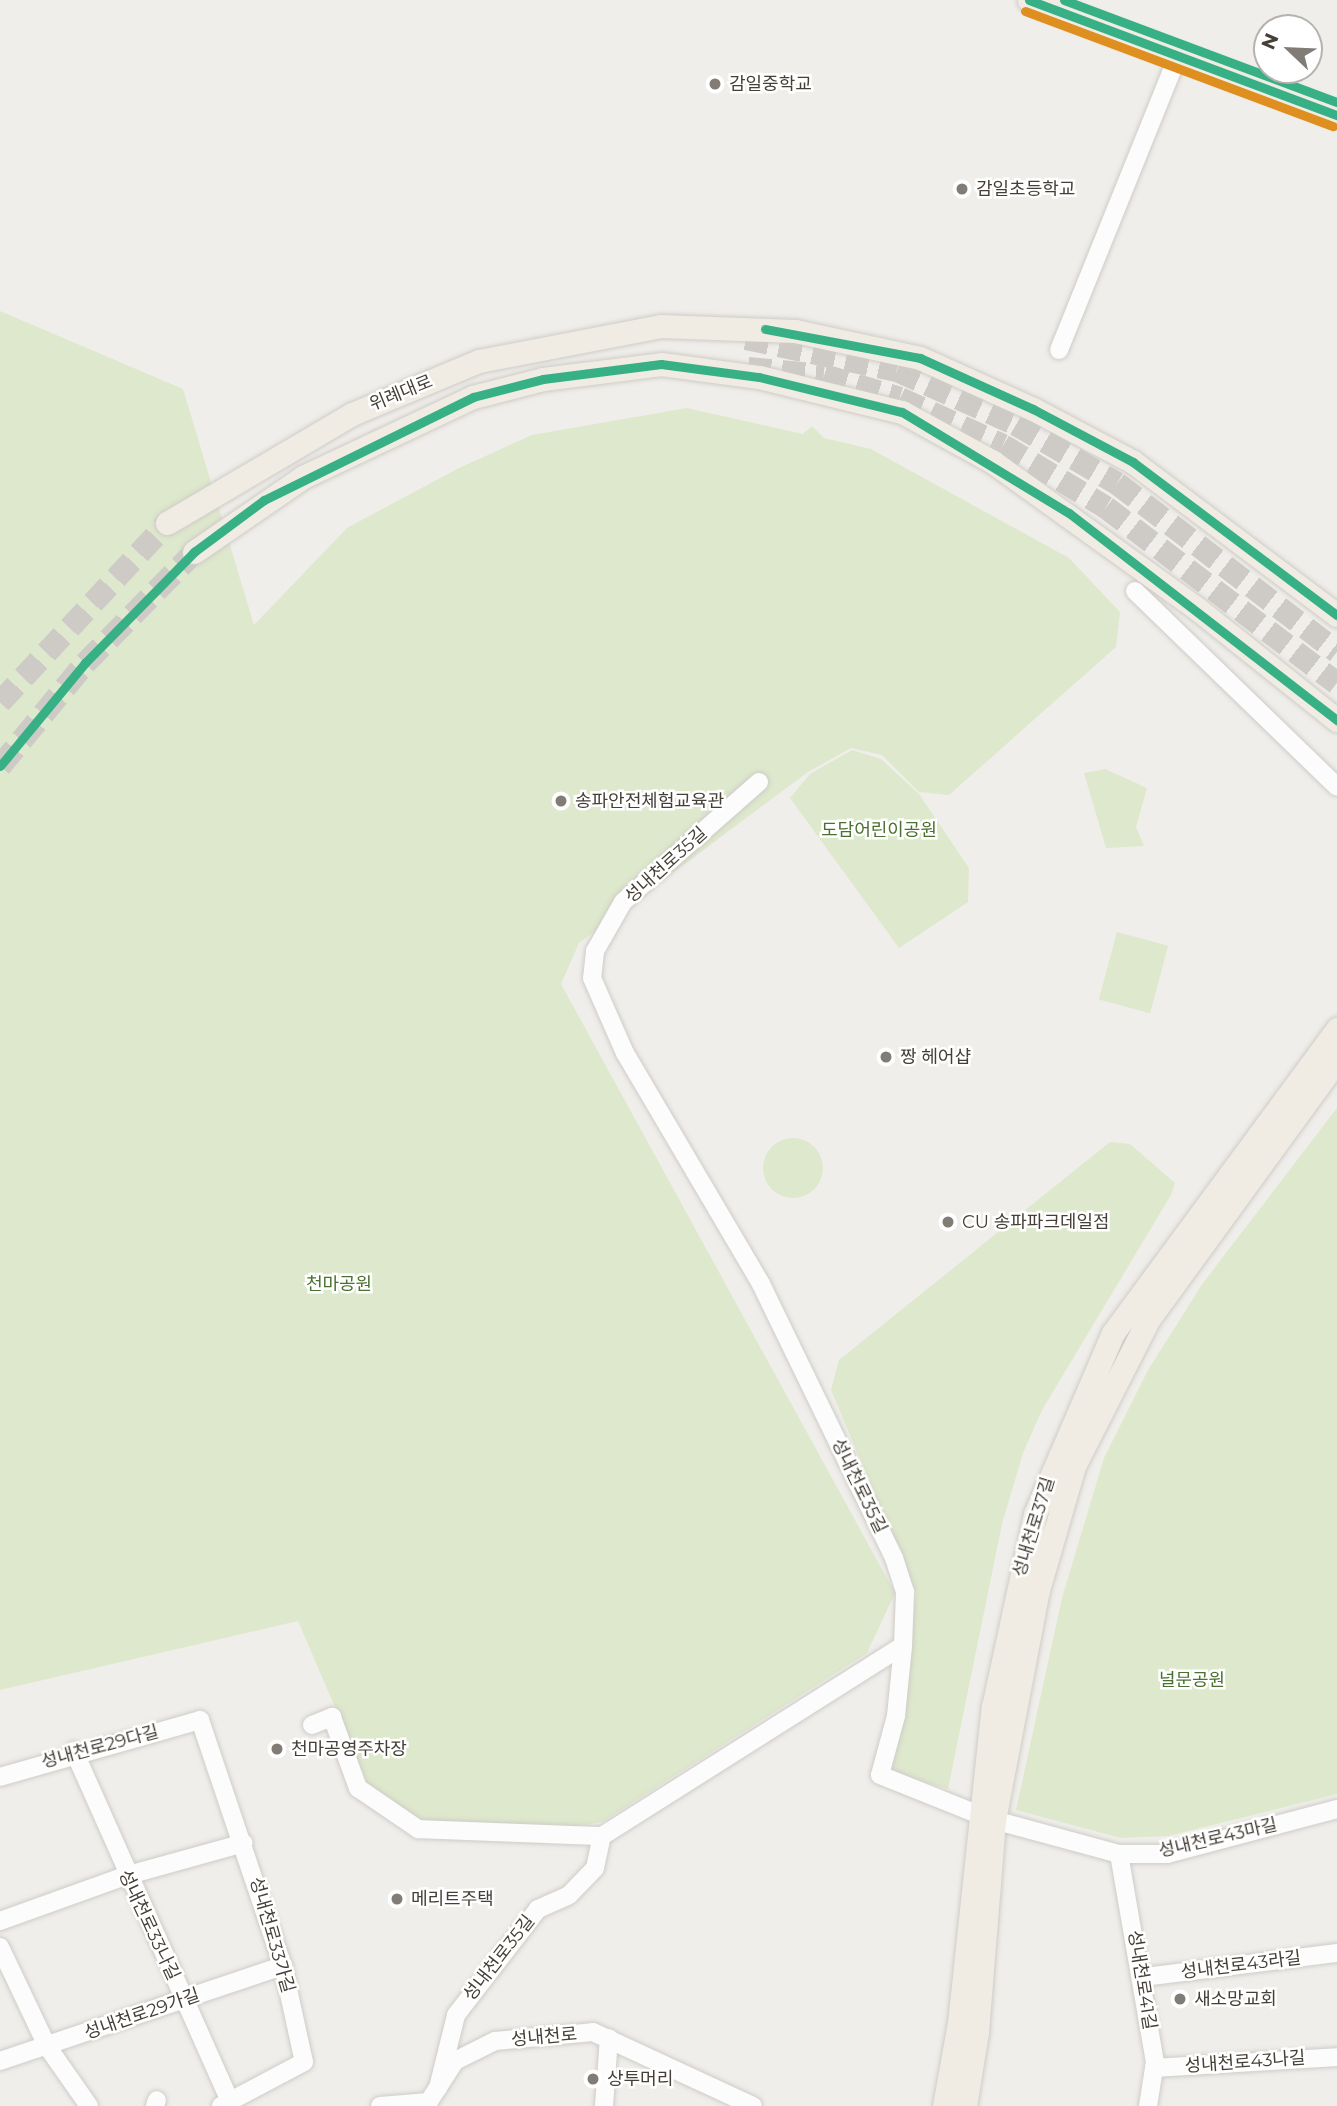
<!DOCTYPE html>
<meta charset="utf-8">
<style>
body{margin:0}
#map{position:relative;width:1337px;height:2106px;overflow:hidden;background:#f0eeea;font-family:Montserrat,"Noto Sans KR",sans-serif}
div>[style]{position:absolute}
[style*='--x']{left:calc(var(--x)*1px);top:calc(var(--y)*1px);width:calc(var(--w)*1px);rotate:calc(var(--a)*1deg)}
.green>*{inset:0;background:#dee8cc;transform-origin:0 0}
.round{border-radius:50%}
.major-tunnel>*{height:23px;margin-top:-11.5px;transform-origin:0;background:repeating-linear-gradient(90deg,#cecbc6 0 23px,transparent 0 34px)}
.roads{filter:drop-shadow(0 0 2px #ceccc8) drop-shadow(0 0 2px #ceccc8)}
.minor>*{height:18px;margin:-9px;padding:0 9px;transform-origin:9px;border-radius:9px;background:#fdfcfc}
.major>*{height:23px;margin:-11.5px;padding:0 11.5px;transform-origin:11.5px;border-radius:11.5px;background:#f0ece4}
.bus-1>*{height:9px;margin:-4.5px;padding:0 4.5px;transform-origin:4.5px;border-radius:4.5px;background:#37b085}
.bus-2>*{height:9px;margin:-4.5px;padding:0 4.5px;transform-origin:4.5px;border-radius:4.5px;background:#de8f20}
.bus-3>*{height:9px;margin:-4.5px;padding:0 4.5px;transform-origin:4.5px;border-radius:4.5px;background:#37b085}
.dots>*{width:19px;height:19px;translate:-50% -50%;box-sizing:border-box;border:4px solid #fff;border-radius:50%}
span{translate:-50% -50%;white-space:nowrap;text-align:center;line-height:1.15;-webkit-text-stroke:5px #fff;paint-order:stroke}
.poi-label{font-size:18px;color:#453f37}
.left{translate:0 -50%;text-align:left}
.street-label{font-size:18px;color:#453f37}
.park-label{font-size:18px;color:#4b7130}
.north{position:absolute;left:1253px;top:14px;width:70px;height:70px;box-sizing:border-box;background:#fff;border:2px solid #b5b2af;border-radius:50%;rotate:293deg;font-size:19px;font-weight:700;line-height:28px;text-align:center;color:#453f37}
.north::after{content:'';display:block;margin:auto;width:24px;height:32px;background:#817c76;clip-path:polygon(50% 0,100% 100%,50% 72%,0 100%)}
</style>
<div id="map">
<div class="green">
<i style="clip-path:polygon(0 311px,183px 389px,254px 625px,347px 528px,459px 468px,532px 435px,687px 408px,803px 434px,812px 426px,824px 438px,871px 449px,1069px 558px,1120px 612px,1116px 647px,949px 795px,919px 792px,882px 755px,851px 748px,808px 772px,579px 943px,561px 984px,895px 1593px,867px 1653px,602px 1822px,566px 1828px,424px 1822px,368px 1784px,298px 1621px,0 1690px)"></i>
<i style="clip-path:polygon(852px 750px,881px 759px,919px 794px,969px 868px,968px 902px,899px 948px,790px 798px,810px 774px)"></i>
<i style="clip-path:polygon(1105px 769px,1147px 788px,1136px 827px,1144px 846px,1106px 848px,1084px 773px)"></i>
<i style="left:1117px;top:932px;width:53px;height:70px;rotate:15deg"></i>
<i style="clip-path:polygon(1337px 1108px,1337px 1794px,1168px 1836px,1121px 1838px,1016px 1810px,1062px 1598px,1104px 1458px,1148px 1370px,1203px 1283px)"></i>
<i class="round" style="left:763px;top:1138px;width:60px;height:60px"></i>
<i style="clip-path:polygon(1110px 1142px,1130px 1144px,1175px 1183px,1171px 1195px,1042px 1410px,1023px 1453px,1002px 1524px,948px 1789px,889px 1772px,903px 1716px,916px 1592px,831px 1390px,839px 1360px)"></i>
</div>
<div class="major-tunnel">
<i style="--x:746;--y:338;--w:154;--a:12"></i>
<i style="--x:897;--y:370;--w:131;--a:24.4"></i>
<i style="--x:1016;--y:424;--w:117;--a:30.3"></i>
<i style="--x:1117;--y:483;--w:277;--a:37.4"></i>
<i style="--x:748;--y:368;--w:76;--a:5.3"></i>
<i style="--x:824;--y:375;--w:79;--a:16.8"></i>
<i style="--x:900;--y:398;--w:113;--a:24.5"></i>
<i style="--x:1003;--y:445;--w:120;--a:31"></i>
<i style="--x:1106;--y:507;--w:290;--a:37.3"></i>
<i style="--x:0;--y:702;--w:245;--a:-47"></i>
<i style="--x:0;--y:766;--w:134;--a:-50.5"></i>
<i style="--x:85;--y:663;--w:156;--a:-45.5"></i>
</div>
<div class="roads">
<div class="minor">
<i style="--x:1059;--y:350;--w:315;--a:-68"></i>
<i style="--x:1135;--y:591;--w:281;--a:44.1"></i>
<i style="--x:759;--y:782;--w:181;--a:138.6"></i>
<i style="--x:623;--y:902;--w:56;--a:119.7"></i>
<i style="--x:595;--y:951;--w:27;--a:96"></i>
<i style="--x:592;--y:978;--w:82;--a:66.3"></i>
<i style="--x:625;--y:1053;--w:268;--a:59.5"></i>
<i style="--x:761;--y:1284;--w:305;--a:64.1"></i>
<i style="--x:894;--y:1558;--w:36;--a:72"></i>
<i style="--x:905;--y:1592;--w:54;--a:92.1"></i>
<i style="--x:903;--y:1646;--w:70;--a:95.7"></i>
<i style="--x:896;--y:1716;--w:61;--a:105.2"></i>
<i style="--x:880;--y:1775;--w:105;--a:21.9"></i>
<i style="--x:312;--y:1725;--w:22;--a:-22"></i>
<i style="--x:332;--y:1717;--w:76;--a:69.9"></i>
<i style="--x:358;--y:1788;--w:73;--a:34.3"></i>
<i style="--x:418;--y:1829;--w:184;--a:2.2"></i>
<i style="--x:74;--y:1751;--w:379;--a:66"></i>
<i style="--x:0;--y:1777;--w:208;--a:-15.9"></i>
<i style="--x:200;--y:1720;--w:260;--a:71.4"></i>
<i style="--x:283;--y:1966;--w:98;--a:77.7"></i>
<i style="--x:304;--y:2062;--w:94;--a:152.1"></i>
<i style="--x:994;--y:1820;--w:130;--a:15.2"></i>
<i style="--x:1119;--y:1854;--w:48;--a:0"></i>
<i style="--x:1167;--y:1854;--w:176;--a:-14.8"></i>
<i style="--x:1119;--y:1854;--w:211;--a:80.2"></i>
<i style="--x:1155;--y:2062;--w:45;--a:99"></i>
<i style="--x:0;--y:1921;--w:133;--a:-19.8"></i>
<i style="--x:125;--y:1876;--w:123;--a:-15.5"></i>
<i style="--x:0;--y:1947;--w:110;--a:64.6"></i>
<i style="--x:47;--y:2046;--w:73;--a:55"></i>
<i style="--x:1144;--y:1977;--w:194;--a:-7.1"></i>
<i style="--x:0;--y:2061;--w:299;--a:-18.6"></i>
<i style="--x:1154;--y:2068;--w:183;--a:-3.4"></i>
<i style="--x:438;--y:2088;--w:75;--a:-76.1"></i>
<i style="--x:456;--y:2015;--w:134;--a:-52.3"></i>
<i style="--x:538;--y:1909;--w:34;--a:-24"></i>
<i style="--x:569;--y:1895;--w:37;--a:-46"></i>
<i style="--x:595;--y:1868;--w:33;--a:-78"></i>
<i style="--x:602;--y:1836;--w:356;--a:-32.3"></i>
<i style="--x:155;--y:2106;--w:6;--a:-72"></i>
<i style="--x:380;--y:2106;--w:49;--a:-4.7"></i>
<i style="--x:426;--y:2106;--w:54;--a:-57.2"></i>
<i style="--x:455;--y:2061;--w:45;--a:-26.6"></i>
<i style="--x:495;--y:2041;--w:98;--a:-5.2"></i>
<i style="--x:593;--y:2032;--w:176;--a:24.8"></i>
<i style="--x:604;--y:2106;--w:68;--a:-85.8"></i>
</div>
<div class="major">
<i style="--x:1029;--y:0;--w:329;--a:20.5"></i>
<i style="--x:167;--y:523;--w:215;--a:-30.5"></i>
<i style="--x:352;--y:414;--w:138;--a:-22.7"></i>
<i style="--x:479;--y:361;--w:184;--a:-10.9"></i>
<i style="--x:660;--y:326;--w:135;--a:2.1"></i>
<i style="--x:795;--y:331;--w:128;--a:12.2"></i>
<i style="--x:920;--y:358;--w:124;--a:24.3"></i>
<i style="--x:1033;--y:409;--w:113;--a:27.9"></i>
<i style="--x:1133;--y:462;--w:255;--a:36.9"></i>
<i style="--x:194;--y:552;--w:132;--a:-34.5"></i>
<i style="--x:303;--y:477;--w:188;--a:-25.2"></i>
<i style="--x:473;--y:397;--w:72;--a:-14.4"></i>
<i style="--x:543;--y:379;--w:119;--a:-7.2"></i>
<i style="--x:661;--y:364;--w:99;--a:7.6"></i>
<i style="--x:759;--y:377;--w:147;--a:13.8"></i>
<i style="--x:902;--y:412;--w:104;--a:28.8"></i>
<i style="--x:993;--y:462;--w:250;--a:35.7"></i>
<i style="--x:1196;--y:608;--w:180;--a:38.5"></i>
<i style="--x:944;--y:2106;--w:84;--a:-79.8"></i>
<i style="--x:959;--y:2023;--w:318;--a:-83.9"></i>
<i style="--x:993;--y:1707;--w:198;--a:-77.7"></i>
<i style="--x:1035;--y:1514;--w:197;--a:-66.7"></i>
<i style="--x:1113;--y:1333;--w:378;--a:-53.6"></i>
<i style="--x:965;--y:2106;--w:75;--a:-80.8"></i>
<i style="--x:977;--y:2032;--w:213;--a:-85.4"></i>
<i style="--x:994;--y:1820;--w:234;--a:-79.2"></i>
<i style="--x:1038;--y:1590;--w:129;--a:-73.8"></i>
<i style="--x:1074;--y:1466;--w:164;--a:-63.1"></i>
<i style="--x:1148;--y:1320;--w:321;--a:-54"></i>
</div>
</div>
<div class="bus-1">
<i style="--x:1029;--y:0;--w:329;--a:20.5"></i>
<i style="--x:765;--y:329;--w:158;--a:10.6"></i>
<i style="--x:920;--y:358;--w:124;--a:24.3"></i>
<i style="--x:1033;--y:409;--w:113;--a:27.9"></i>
<i style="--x:1133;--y:462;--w:255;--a:36.9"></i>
<i style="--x:0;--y:766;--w:134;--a:-50.5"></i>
<i style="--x:85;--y:663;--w:156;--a:-45.5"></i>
<i style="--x:194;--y:552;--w:87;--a:-36.6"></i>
<i style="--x:264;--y:500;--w:233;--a:-26.2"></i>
<i style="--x:473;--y:397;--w:72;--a:-14.4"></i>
<i style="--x:543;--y:379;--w:119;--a:-7.2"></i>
<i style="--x:661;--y:364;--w:99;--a:7.6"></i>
<i style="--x:759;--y:377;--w:147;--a:13.8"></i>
<i style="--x:902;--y:412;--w:195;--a:31.2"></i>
<i style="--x:1069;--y:513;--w:339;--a:37.7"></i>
</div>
<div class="bus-2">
<i style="--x:1025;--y:11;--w:329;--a:20.5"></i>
</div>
<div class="bus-3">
<i style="--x:1064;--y:0;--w:291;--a:20.5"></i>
</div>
<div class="dots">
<i style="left:715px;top:84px;background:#817c76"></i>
<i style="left:962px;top:189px;background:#817c76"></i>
<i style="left:561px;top:801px;background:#817c76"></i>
<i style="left:886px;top:1057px;background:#817c76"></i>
<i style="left:948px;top:1222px;background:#817c76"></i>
<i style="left:277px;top:1749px;background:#817c76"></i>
<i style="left:397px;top:1899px;background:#817c76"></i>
<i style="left:1180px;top:1999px;background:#817c76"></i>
<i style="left:593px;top:2079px;background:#817c76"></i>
</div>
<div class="poi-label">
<span class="left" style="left:729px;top:84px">감일중학교</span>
<span class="left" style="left:976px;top:189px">감일초등학교</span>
<span class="left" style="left:575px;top:801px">송파안전체험교육관</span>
<span class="left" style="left:900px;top:1057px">짱 헤어샵</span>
<span class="left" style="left:962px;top:1222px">CU 송파파크데일점</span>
<span class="left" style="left:291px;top:1749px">천마공영주차장</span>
<span class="left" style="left:411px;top:1899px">메리트주택</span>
<span class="left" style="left:1194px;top:1999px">새소망교회</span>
<span class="left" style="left:607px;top:2079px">상투머리</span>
</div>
<div class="street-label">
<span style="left:401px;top:393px;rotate:-22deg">위례대로</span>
<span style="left:666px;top:865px;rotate:-42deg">성내천로35길</span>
<span style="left:859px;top:1486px;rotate:64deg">성내천로35길</span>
<span style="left:1034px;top:1527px;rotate:-73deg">성내천로37길</span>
<span style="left:100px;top:1747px;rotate:-15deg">성내천로29다길</span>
<span style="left:1218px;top:1838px;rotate:-13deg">성내천로43마길</span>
<span style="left:149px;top:1925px;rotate:65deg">성내천로33나길</span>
<span style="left:272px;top:1935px;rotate:74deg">성내천로33가길</span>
<span style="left:499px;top:1958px;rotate:-52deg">성내천로35길</span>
<span style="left:1241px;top:1965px;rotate:-7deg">성내천로43라길</span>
<span style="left:1142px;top:1980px;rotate:81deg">성내천로41길</span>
<span style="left:142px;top:2014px;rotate:-19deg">성내천로29가길</span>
<span style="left:544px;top:2037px;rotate:-5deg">성내천로</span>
<span style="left:1245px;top:2062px;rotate:-4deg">성내천로43나길</span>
</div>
<div class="park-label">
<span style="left:879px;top:830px">도담어린이공원</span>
<span style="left:339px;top:1284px">천마공원</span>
<span style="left:1192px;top:1680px">널문공원</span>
</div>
<div class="north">N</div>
</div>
